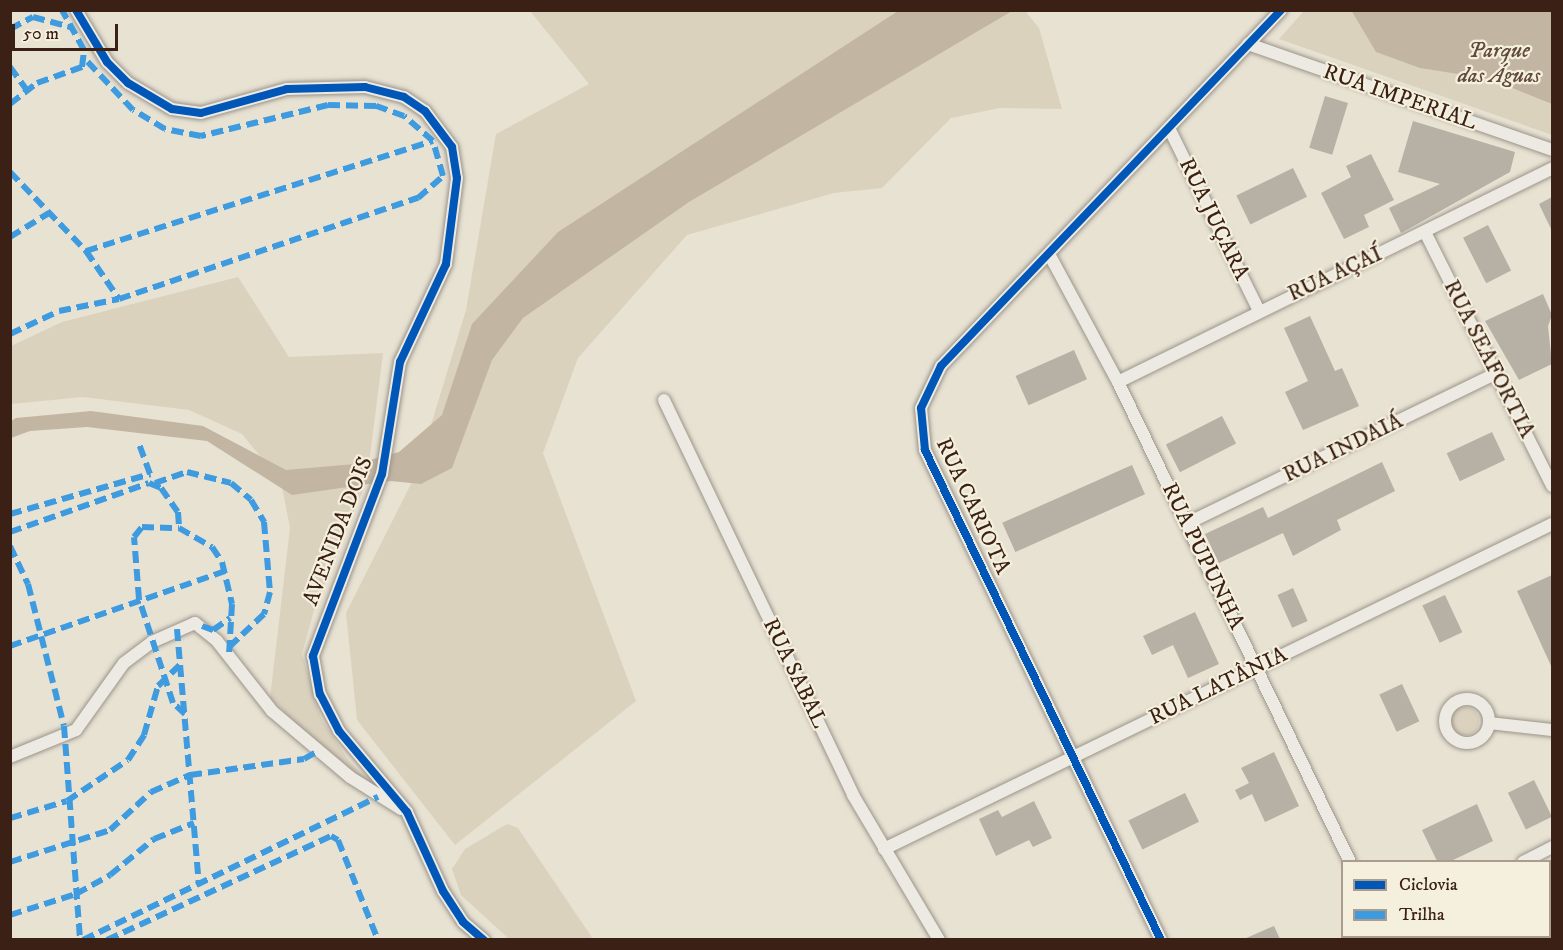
<!DOCTYPE html>
<meta charset="utf-8">
<style>
body{margin:0}
#map{position:relative;width:1563px;height:950px;overflow:hidden;background:#e8e2d3;font-family:"IM FELL DW Pica",serif}
div>[style]{position:absolute}
[style*='--x']{left:calc(var(--x)*1px);top:calc(var(--y)*1px);width:calc(var(--w)*1px);rotate:calc(var(--a)*1deg)}
.green>*{inset:0;background:#dbd2be}
.round{border-radius:50%}
.water>*{inset:0;background:#c2b6a2}
.building>*{inset:0;background:#b6b0a5;transform-origin:0 0}
.roads{filter:drop-shadow(0 0 2px #9b948a) drop-shadow(0 0 2px #9b948a)}
.street>*{height:12px;margin:-6px;padding:0 6px;transform-origin:6px;border-radius:6px;background:#eceae2}
.street>.ring{margin:-6px;padding:0;box-sizing:content-box;background:none;border:12px solid #eceae2;border-radius:50%}
.quiet>*{height:6px;margin-top:-3px;transform-origin:0;background:repeating-linear-gradient(90deg,#3f9bdf 0 12px,transparent 0 18px)}
.cycleway>*{height:8px;margin:-4px;padding:0 4px;transform-origin:4px;border-radius:4px;background:#0057b8}
span{translate:-50% -50%;white-space:nowrap;text-align:center;line-height:1.15;-webkit-text-stroke:4.5px #f5efdd;paint-order:stroke}
.park-label{font-size:22px;color:#604a3b;font-style:italic}
.street-label{font-size:22px;color:#3b2115}
.frame{position:absolute;inset:0;border:12px solid #3b2115;pointer-events:none}
.legend{position:absolute;left:1341px;top:860px;width:210px;height:78px;box-sizing:border-box;background:#f5efdd;border:2px solid #ab9d8d;margin:0;padding:8px 10px;list-style:none;font-size:18px;color:#3b2115}
.legend li{display:flex;align-items:center;gap:12px;height:30px}
.legend b{width:30px;border:2px solid #ab9d8d}
.scale{position:absolute;left:12px;top:24px;width:106px;height:27px;box-sizing:border-box;border:3px solid #3b2115;border-top:0;padding-left:8px;font-size:18px;line-height:21px;white-space:nowrap;color:#3b2115;-webkit-text-stroke:4px #f5efdd;paint-order:stroke}
</style>
<div id="map">
<div class="green">
<i style="clip-path:polygon(530px 11px,1025px 11px,1039px 28px,1062px 109px,1000px 108px,951px 118px,882px 188px,834px 193px,687px 235px,578px 358px,543px 453px,636px 701px,455px 845px,357px 720px,346px 613px,416px 474px,466px 310px,496px 134px,589px 84px)"></i>
<i style="clip-path:polygon(1304px 11px,1552px 11px,1552px 135px,1279px 39px)"></i>
<i style="clip-path:polygon(238px 277px,289px 357px,383px 353px,367px 480px,314px 610px,302px 654px,321px 718px,349px 761px,386px 798px,313px 740px,270px 698px,290px 528px,281px 482px,242px 434px,189px 410px,83px 397px,11px 404px,11px 346px,62px 322px)"></i>
<i class="round" style="left:1451px;top:707px;width:28px;height:28px"></i>
<i style="clip-path:polygon(507px 824px,518px 828px,593px 939px,509px 939px,461px 895px,452px 869px,465px 849px)"></i>
</div>
<div class="water">
<i style="clip-path:polygon(1351px 10px,1552px 11px,1552px 104px,1490px 79px,1420px 68px,1376px 52px)"></i>
<i style="clip-path:polygon(898px 11px,1012px 11px,689px 202px,523px 318px,492px 360px,452px 468px,421px 484px,390px 481px,292px 495px,207px 441px,87px 427px,30px 431px,11px 438px,11px 421px,16px 418px,91px 411px,203px 426px,286px 470px,355px 464px,399px 452px,442px 415px,472px 324px,558px 232px)"></i>
</div>
<div class="building">
<i style="left:1325px;top:96px;width:24px;height:54px;rotate:17deg"></i>
<i style="clip-path:polygon(1413px 121px,1515px 152px,1510px 172px,1401px 233px,1389px 208px,1440px 184px,1398px 172px)"></i>
<i style="clip-path:polygon(1371px 154px,1394px 200px,1364px 215px,1369px 227px,1344px 239px,1321px 193px,1351px 177px,1346px 166px)"></i>
<i style="left:1293px;top:168px;width:32px;height:63px;rotate:64deg"></i>
<i style="clip-path:polygon(1552px 197px,1552px 231px,1539px 204px)"></i>
<i style="left:1488px;top:225px;width:51px;height:28px;rotate:63deg"></i>
<i style="clip-path:polygon(1543px 294px,1552px 315px,1548px 326px,1552px 364px,1519px 380px,1485px 321px)"></i>
<i style="clip-path:polygon(1310px 316px,1335px 371px,1342px 368px,1359px 406px,1303px 430px,1285px 392px,1308px 381px,1284px 328px)"></i>
<i style="left:1074px;top:350px;width:32px;height:64px;rotate:66deg"></i>
<i style="left:1222px;top:416px;width:31px;height:63px;rotate:63deg"></i>
<i style="left:1492px;top:432px;width:31px;height:50px;rotate:65deg"></i>
<i style="clip-path:polygon(1382px 462px,1395px 491px,1337px 520px,1341px 530px,1293px 556px,1283px 533px,1219px 563px,1205px 534px,1263px 507px,1268px 518px)"></i>
<i style="left:1132px;top:465px;width:32px;height:142px;rotate:66deg"></i>
<i style="clip-path:polygon(1552px 575px,1552px 668px,1517px 591px)"></i>
<i style="left:1293px;top:588px;width:36px;height:17px;rotate:66deg"></i>
<i style="left:1445px;top:595px;width:41px;height:25px;rotate:65deg"></i>
<i style="clip-path:polygon(1195px 612px,1219px 664px,1188px 678px,1173px 645px,1152px 655px,1143px 636px)"></i>
<i style="left:1402px;top:684px;width:41px;height:25px;rotate:65deg"></i>
<i style="clip-path:polygon(1274px 752px,1299px 806px,1265px 822px,1252px 794px,1240px 800px,1235px 790px,1249px 783px,1241px 768px)"></i>
<i style="left:1534px;top:780px;width:41px;height:29px;rotate:64deg"></i>
<i style="left:1185px;top:793px;width:32px;height:63px;rotate:64deg"></i>
<i style="clip-path:polygon(1034px 801px,1052px 838px,1033px 847px,1029px 840px,996px 856px,979px 819px,998px 810px,1002px 817px)"></i>
<i style="clip-path:polygon(1477px 804px,1493px 841px,1451px 861px,1437px 861px,1422px 830px)"></i>
<i style="clip-path:polygon(1274px 926px,1280px 939px,1244px 939px)"></i>
</div>
<div class="roads">
<div class="street">
<i style="--x:76;--y:10;--w:61;--a:59.2"></i>
<i style="--x:107;--y:62;--w:30;--a:45"></i>
<i style="--x:128;--y:83;--w:51;--a:30.6"></i>
<i style="--x:172;--y:109;--w:29;--a:8"></i>
<i style="--x:201;--y:113;--w:89;--a:-15.6"></i>
<i style="--x:287;--y:89;--w:78;--a:-1.5"></i>
<i style="--x:365;--y:87;--w:40;--a:14.4"></i>
<i style="--x:404;--y:97;--w:25;--a:34"></i>
<i style="--x:425;--y:111;--w:45;--a:53.1"></i>
<i style="--x:452;--y:147;--w:31;--a:81"></i>
<i style="--x:457;--y:178;--w:87;--a:97.3"></i>
<i style="--x:446;--y:264;--w:108;--a:115.1"></i>
<i style="--x:400;--y:362;--w:113;--a:99.1"></i>
<i style="--x:382;--y:474;--w:195;--a:110.8"></i>
<i style="--x:313;--y:656;--w:39;--a:80"></i>
<i style="--x:320;--y:694;--w:42;--a:62.8"></i>
<i style="--x:339;--y:731;--w:106;--a:50"></i>
<i style="--x:407;--y:812;--w:87;--a:65.5"></i>
<i style="--x:443;--y:891;--w:37;--a:57"></i>
<i style="--x:463;--y:922;--w:28;--a:41"></i>
<i style="--x:1248;--y:44;--w:322;--a:19.2"></i>
<i style="--x:1169;--y:128;--w:202;--a:63.8"></i>
<i style="--x:1425;--y:232;--w:284;--a:63.4"></i>
<i style="--x:1049;--y:254;--w:145;--a:61.7"></i>
<i style="--x:1118;--y:382;--w:533;--a:64.2"></i>
<i style="--x:1118;--y:382;--w:484;--a:-26.2"></i>
<i style="--x:664;--y:400;--w:438;--a:64.4"></i>
<i style="--x:853;--y:795;--w:169;--a:59.3"></i>
<i style="--x:1188;--y:523;--w:343;--a:-25.9"></i>
<i class="ring" style="left:1445px;top:699px;width:32px;height:32px"></i>
<i style="--x:1489;--y:723;--w:63;--a:6.3"></i>
<i style="--x:10;--y:757;--w:71;--a:-22.2"></i>
<i style="--x:76;--y:730;--w:82;--a:-54.4"></i>
<i style="--x:124;--y:663;--w:35;--a:-37"></i>
<i style="--x:152;--y:642;--w:47;--a:-23.8"></i>
<i style="--x:195;--y:623;--w:28;--a:39"></i>
<i style="--x:217;--y:641;--w:89;--a:51.8"></i>
<i style="--x:272;--y:711;--w:102;--a:40.2"></i>
<i style="--x:350;--y:777;--w:60;--a:32.1"></i>
<i style="--x:884;--y:849;--w:743;--a:-25.94"></i>
<i style="--x:1523;--y:862;--w:33;--a:-27"></i>
<i style="--x:1386;--y:936;--w:4;--a:63"></i>
<i style="--x:1161;--y:940;--w:544;--a:-115.72"></i>
<i style="--x:925;--y:450;--w:42;--a:-95.4"></i>
<i style="--x:921;--y:408;--w:47;--a:-64.5"></i>
<i style="--x:941;--y:366;--w:492;--a:-46.3"></i>
</div>
</div>
<div class="quiet">
<i style="--x:10;--y:29;--w:26;--a:-28"></i>
<i style="--x:33;--y:17;--w:39;--a:15"></i>
<i style="--x:10;--y:67;--w:27;--a:54"></i>
<i style="--x:10;--y:104;--w:34;--a:-38"></i>
<i style="--x:37;--y:83;--w:48;--a:-19.6"></i>
<i style="--x:82;--y:67;--w:17;--a:-83"></i>
<i style="--x:84;--y:50;--w:46;--a:-118.8"></i>
<i style="--x:10;--y:172;--w:110;--a:46.1"></i>
<i style="--x:86;--y:251;--w:58;--a:55.5"></i>
<i style="--x:10;--y:237;--w:46;--a:-31.6"></i>
<i style="--x:86;--y:251;--w:364;--a:-17.6"></i>
<i style="--x:10;--y:334;--w:54;--a:-25.1"></i>
<i style="--x:59;--y:311;--w:61;--a:-11.3"></i>
<i style="--x:119;--y:299;--w:316;--a:-18.7"></i>
<i style="--x:418;--y:198;--w:33;--a:-41"></i>
<i style="--x:443;--y:176;--w:36;--a:-106"></i>
<i style="--x:433;--y:141;--w:38;--a:-139"></i>
<i style="--x:404;--y:116;--w:30;--a:-160"></i>
<i style="--x:376;--y:106;--w:48;--a:-178.8"></i>
<i style="--x:328;--y:105;--w:131;--a:166.3"></i>
<i style="--x:201;--y:136;--w:37;--a:-169"></i>
<i style="--x:165;--y:129;--w:37;--a:-149"></i>
<i style="--x:133;--y:110;--w:69;--a:-133.2"></i>
<i style="--x:155;--y:483;--w:34;--a:-19"></i>
<i style="--x:187;--y:472;--w:45;--a:14"></i>
<i style="--x:231;--y:483;--w:26;--a:40"></i>
<i style="--x:251;--y:500;--w:26;--a:59"></i>
<i style="--x:264;--y:522;--w:70;--a:85.1"></i>
<i style="--x:270;--y:592;--w:23;--a:105"></i>
<i style="--x:264;--y:614;--w:51;--a:136.6"></i>
<i style="--x:10;--y:514;--w:146;--a:-15.9"></i>
<i style="--x:150;--y:474;--w:32;--a:-110"></i>
<i style="--x:10;--y:532;--w:147;--a:-19.4"></i>
<i style="--x:149;--y:483;--w:13;--a:23"></i>
<i style="--x:161;--y:488;--w:29;--a:55"></i>
<i style="--x:178;--y:512;--w:16;--a:86"></i>
<i style="--x:10;--y:546;--w:42;--a:64.7"></i>
<i style="--x:28;--y:584;--w:146;--a:75.8"></i>
<i style="--x:64;--y:726;--w:215;--a:85.7"></i>
<i style="--x:202;--y:626;--w:12;--a:20"></i>
<i style="--x:213;--y:630;--w:21;--a:-35"></i>
<i style="--x:177;--y:629;--w:257;--a:85.1"></i>
<i style="--x:10;--y:646;--w:228;--a:-19.2"></i>
<i style="--x:185;--y:714;--w:16;--a:-137"></i>
<i style="--x:173;--y:703;--w:109;--a:-108.1"></i>
<i style="--x:139;--y:599;--w:62;--a:-94.6"></i>
<i style="--x:134;--y:537;--w:13;--a:-51"></i>
<i style="--x:142;--y:527;--w:37;--a:2"></i>
<i style="--x:179;--y:528;--w:38;--a:30"></i>
<i style="--x:212;--y:547;--w:18;--a:56"></i>
<i style="--x:222;--y:562;--w:43;--a:76.6"></i>
<i style="--x:232;--y:604;--w:51;--a:93.4"></i>
<i style="--x:10;--y:818;--w:59;--a:-16.6"></i>
<i style="--x:67;--y:801;--w:73;--a:-33.9"></i>
<i style="--x:128;--y:760;--w:30;--a:-57"></i>
<i style="--x:144;--y:735;--w:51;--a:-74.1"></i>
<i style="--x:158;--y:686;--w:32;--a:-44"></i>
<i style="--x:10;--y:862;--w:105;--a:-17.7"></i>
<i style="--x:110;--y:830;--w:56;--a:-42.8"></i>
<i style="--x:151;--y:792;--w:43;--a:-23.6"></i>
<i style="--x:190;--y:775;--w:115;--a:-8"></i>
<i style="--x:304;--y:759;--w:16;--a:-30"></i>
<i style="--x:10;--y:915;--w:69;--a:-17.7"></i>
<i style="--x:76;--y:894;--w:39;--a:-29"></i>
<i style="--x:110;--y:875;--w:57;--a:-39.3"></i>
<i style="--x:154;--y:839;--w:43;--a:-21.8"></i>
<i style="--x:83;--y:940;--w:328;--a:-25.9"></i>
<i style="--x:107;--y:940;--w:247;--a:-24.9"></i>
<i style="--x:331;--y:836;--w:8;--a:30"></i>
<i style="--x:338;--y:840;--w:108;--a:68.2"></i>
</div>
<div class="cycleway">
<i style="--x:76;--y:10;--w:61;--a:59.2"></i>
<i style="--x:107;--y:62;--w:30;--a:45"></i>
<i style="--x:128;--y:83;--w:51;--a:30.6"></i>
<i style="--x:172;--y:109;--w:29;--a:8"></i>
<i style="--x:201;--y:113;--w:89;--a:-15.6"></i>
<i style="--x:287;--y:89;--w:78;--a:-1.5"></i>
<i style="--x:365;--y:87;--w:40;--a:14.4"></i>
<i style="--x:404;--y:97;--w:25;--a:34"></i>
<i style="--x:425;--y:111;--w:45;--a:53.1"></i>
<i style="--x:452;--y:147;--w:31;--a:81"></i>
<i style="--x:457;--y:178;--w:87;--a:97.3"></i>
<i style="--x:446;--y:264;--w:108;--a:115.1"></i>
<i style="--x:400;--y:362;--w:113;--a:99.1"></i>
<i style="--x:382;--y:474;--w:195;--a:110.8"></i>
<i style="--x:313;--y:656;--w:39;--a:80"></i>
<i style="--x:320;--y:694;--w:42;--a:62.8"></i>
<i style="--x:339;--y:731;--w:106;--a:50"></i>
<i style="--x:407;--y:812;--w:87;--a:65.5"></i>
<i style="--x:443;--y:891;--w:37;--a:57"></i>
<i style="--x:463;--y:922;--w:28;--a:41"></i>
<i style="--x:1161;--y:940;--w:544;--a:-115.72"></i>
<i style="--x:925;--y:450;--w:42;--a:-95.4"></i>
<i style="--x:921;--y:408;--w:47;--a:-64.5"></i>
<i style="--x:941;--y:366;--w:492;--a:-46.3"></i>
</div>
<div class="park-label">
<span style="left:1499px;top:63px">Parque<br>das Águas</span>
</div>
<div class="street-label">
<span style="left:1400px;top:97px;rotate:19deg">RUA IMPERIAL</span>
<span style="left:1214px;top:219px;rotate:64deg">RUA JUÇARA</span>
<span style="left:1335px;top:274px;rotate:-25deg">RUA AÇAÍ</span>
<span style="left:1489px;top:359px;rotate:63deg">RUA SEAFORTIA</span>
<span style="left:1343px;top:448px;rotate:-26deg">RUA INDAIÁ</span>
<span style="left:973px;top:506px;rotate:65deg">RUA CARIOTA</span>
<span style="left:338px;top:531px;rotate:-69deg">AVENIDA DOIS</span>
<span style="left:1203px;top:556px;rotate:64deg">RUA PUPUNHA</span>
<span style="left:795px;top:673px;rotate:64deg">RUA SABAL</span>
<span style="left:1218px;top:686px;rotate:-26deg">RUA LATÂNIA</span>
</div>
<div class="frame"></div>
<ul class="legend">
<li><b style="height:8px;background:#0057b8"></b>Ciclovia</li>
<li><b style="height:8px;background:#3f9bdf"></b>Trilha</li>
</ul>
<div class="scale">50 m</div>
</div>
